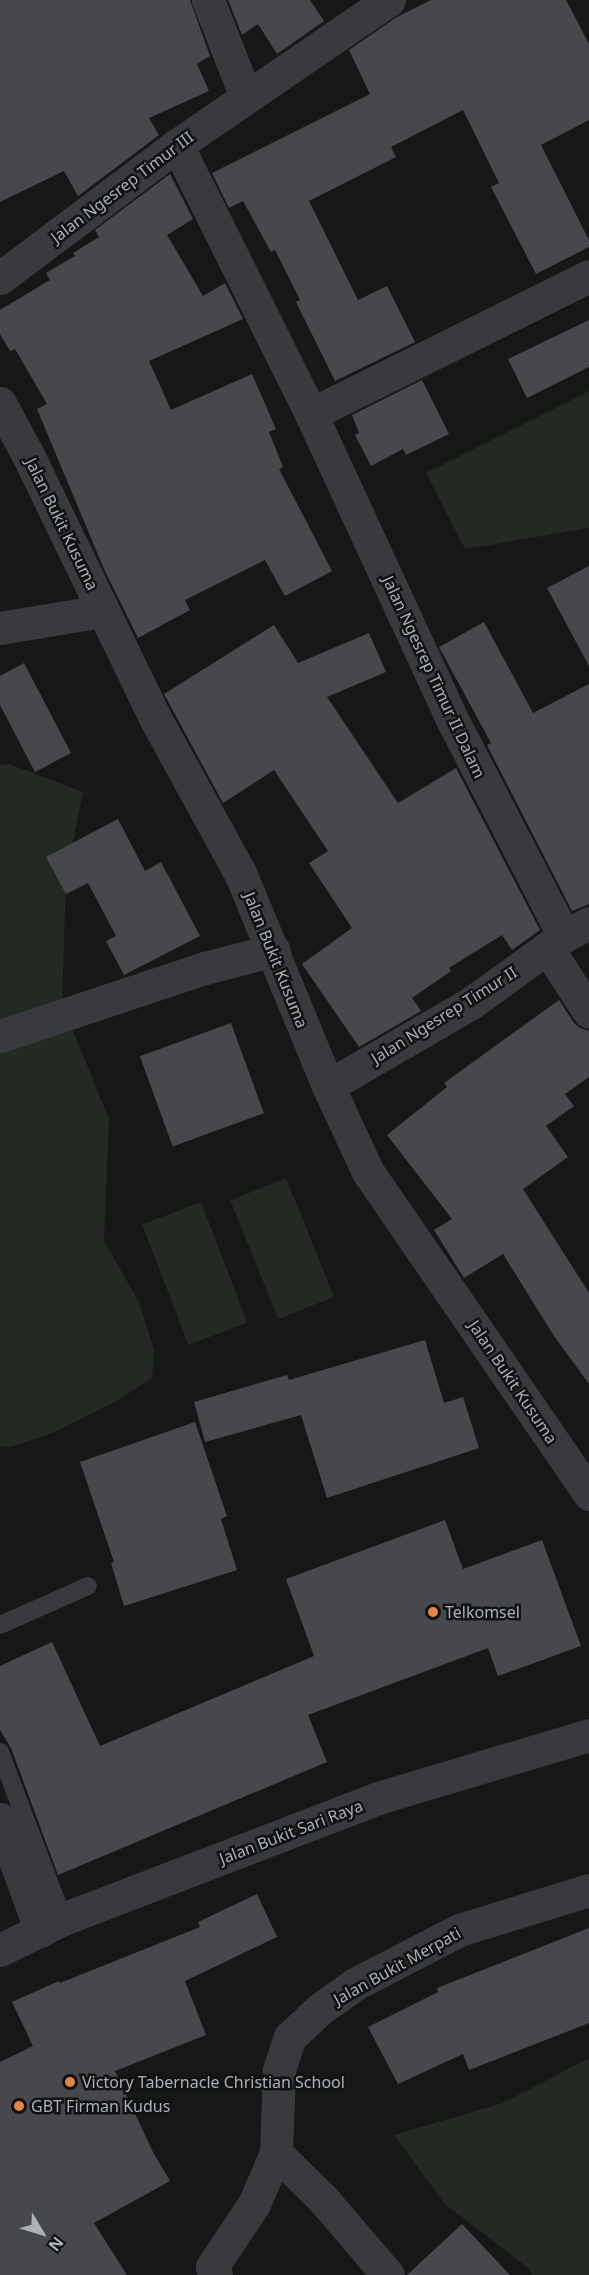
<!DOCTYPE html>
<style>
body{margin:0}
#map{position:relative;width:589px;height:2275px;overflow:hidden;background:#171718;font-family:"Noto Sans",sans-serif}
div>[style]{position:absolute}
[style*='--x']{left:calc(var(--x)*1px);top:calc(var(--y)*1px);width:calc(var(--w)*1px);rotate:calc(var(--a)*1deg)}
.green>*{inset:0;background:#242a23;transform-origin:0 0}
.building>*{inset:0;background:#46484b;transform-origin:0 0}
.service>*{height:18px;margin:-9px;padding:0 9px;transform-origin:9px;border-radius:9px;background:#383a3d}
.minor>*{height:33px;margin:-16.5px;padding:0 16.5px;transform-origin:16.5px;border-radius:16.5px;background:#383a3d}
.tertiary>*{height:33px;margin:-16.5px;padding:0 16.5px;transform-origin:16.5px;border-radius:16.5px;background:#383a3d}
.dots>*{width:16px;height:16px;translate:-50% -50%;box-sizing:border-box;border:3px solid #121213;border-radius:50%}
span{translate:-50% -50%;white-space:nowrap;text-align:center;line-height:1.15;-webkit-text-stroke:5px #121213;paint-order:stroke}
.street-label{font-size:16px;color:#aab1b7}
.poi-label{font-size:16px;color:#aab1b7}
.left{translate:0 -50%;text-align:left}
.north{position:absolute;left:12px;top:2203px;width:60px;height:60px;-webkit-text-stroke:4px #121213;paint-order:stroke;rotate:128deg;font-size:16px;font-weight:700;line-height:24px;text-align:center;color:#aab1b7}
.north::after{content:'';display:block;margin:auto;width:21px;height:27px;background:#aab1b7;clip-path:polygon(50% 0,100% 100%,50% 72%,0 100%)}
</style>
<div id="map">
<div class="green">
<i style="clip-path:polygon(589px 391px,589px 528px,465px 549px,426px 473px)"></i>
<i style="clip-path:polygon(9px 764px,83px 792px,66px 876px,62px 1004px,109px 1119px,104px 1241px,139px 1302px,154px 1350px,152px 1378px,117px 1401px,52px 1433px,10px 1447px,0 1446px,0 765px)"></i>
<i style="left:286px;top:1178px;width:128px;height:60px;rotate:68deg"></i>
<i style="left:201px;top:1202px;width:129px;height:63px;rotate:69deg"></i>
<i style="clip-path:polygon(589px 2058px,589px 2275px,532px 2275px,527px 2267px,445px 2204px,394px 2135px,503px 2103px)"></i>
</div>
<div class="building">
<i style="clip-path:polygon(0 0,190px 0,210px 56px,197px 64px,209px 91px,149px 118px,159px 135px,78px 196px,64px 171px,0 202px)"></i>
<i style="clip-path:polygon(228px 0,310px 0,324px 21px,277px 54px,258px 24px,242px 35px)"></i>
<i style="clip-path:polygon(431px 0,566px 0,589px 44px,589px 120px,541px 145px,589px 240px,589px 247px,536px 274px,491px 187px,499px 183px,463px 110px,391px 147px,396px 157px,309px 201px,358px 300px,387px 286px,415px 342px,335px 381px,296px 302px,300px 300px,275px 250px,271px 252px,243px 201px,229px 208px,212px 173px,370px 94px,349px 50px,397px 17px)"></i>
<i style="clip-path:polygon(170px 174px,193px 219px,167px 235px,203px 296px,225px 283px,243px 319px,149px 361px,171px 410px,252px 374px,276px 429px,269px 432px,283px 467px,279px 469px,332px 571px,285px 596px,265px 560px,185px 600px,190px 610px,138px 638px,104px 569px,37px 409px,47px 404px,15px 349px,10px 351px,0 334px,0 310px,50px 280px,46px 273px,75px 256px,73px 253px,99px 237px,95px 230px)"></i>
<i style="clip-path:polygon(589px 320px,589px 367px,527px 398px,508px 359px)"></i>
<i style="clip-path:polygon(422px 380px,449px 434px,406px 455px,403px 449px,371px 466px,355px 435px,359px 433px,352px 415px)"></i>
<i style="clip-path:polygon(589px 566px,589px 666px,547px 588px)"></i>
<i style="clip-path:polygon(484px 622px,533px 713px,589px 684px,589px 904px,572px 911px,487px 745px,491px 743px,439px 647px)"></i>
<i style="clip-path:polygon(274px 625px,298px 663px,369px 633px,386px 672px,327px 697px,398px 803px,456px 768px,540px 930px,512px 950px,502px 935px,449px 968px,451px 971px,412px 998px,421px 1011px,359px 1047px,302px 964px,352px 928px,309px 863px,328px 851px,274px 770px,223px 803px,164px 694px)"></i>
<i style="clip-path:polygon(24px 663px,71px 753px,35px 772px,0 705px,0 676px)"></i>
<i style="clip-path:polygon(118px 819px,145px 871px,161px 862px,200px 936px,124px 975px,106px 941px,116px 936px,88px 883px,66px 894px,46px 857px)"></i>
<i style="clip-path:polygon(559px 1000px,574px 1023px,580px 1028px,589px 1031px,589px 1077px,565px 1094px,574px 1106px,546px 1126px,568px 1157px,523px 1189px,589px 1293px,589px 1384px,554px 1336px,503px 1254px,464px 1278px,434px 1230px,452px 1219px,387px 1135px,447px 1087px,444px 1083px)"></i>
<i style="left:231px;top:1023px;width:96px;height:97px;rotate:70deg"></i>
<i style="clip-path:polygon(425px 1340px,444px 1403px,463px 1397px,479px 1448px,327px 1498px,301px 1415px,205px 1442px,194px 1402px,287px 1375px,289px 1380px)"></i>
<i style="clip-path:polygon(195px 1422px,227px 1516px,221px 1519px,237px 1570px,124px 1606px,111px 1563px,114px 1562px,80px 1462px)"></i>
<i style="clip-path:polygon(445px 1520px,463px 1569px,542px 1540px,581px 1646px,498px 1676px,488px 1648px,308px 1715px,327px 1762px,58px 1875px,11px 1748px,0 1730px,0 1666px,52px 1642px,100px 1746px,314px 1656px,286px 1579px)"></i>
<i style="clip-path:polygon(257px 1894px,277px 1937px,185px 1981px,206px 2035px,115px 2071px,153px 2152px,170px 2181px,94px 2223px,127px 2275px,0 2275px,0 2062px,33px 2046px,12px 2002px,59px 1981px,60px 1983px,200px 1927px,198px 1922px)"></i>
<i style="clip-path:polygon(589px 1928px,589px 2023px,469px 2070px,463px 2054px,398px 2084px,368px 2027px,438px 1992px,437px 1988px)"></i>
<i style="clip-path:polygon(462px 2224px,510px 2275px,407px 2275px)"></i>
</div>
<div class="service">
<i style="--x:0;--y:1625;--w:96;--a:-23.9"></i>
<i style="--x:0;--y:1752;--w:178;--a:69.3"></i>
</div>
<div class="minor">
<i style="--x:208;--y:0;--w:104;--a:68.6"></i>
<i style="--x:177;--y:145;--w:301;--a:63.5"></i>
<i style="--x:311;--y:414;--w:343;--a:65.2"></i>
<i style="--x:455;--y:725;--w:237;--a:62.7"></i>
<i style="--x:0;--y:278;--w:221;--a:-36.9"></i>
<i style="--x:177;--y:145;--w:257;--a:-34.4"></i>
<i style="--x:0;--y:403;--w:59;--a:61.7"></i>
<i style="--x:28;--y:455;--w:290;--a:64.2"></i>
<i style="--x:154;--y:716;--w:181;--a:61.3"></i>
<i style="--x:241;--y:875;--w:228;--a:67.6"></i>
<i style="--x:328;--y:1086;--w:95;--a:65.1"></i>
<i style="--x:368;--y:1172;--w:391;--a:55.5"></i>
<i style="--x:311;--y:414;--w:310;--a:-26.4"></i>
<i style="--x:0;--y:628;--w:104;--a:-9.4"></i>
<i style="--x:548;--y:949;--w:75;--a:56.9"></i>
<i style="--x:0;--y:1036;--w:216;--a:-18.4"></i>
<i style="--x:205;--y:968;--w:71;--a:-14.6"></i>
<i style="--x:328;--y:1086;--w:165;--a:-30.1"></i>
<i style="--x:471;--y:1003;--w:115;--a:-35.8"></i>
<i style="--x:564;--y:936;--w:28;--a:-27"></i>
<i style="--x:0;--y:1819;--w:119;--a:69.9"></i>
<i style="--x:276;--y:2153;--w:66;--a:44.4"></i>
<i style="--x:323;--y:2199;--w:100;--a:49.5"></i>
<i style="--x:216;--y:2275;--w:9;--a:-117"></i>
<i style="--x:212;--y:2267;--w:76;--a:-56.3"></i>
<i style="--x:254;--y:2204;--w:56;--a:-66.7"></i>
<i style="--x:276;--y:2153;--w:83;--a:-87.9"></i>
<i style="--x:279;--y:2070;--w:35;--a:-72"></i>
<i style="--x:290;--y:2037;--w:41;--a:-43"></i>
<i style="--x:320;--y:2009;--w:43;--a:-35.5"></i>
<i style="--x:355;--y:1984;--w:117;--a:-27.4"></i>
<i style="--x:459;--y:1930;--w:136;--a:-17.1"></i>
</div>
<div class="tertiary">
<i style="--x:0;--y:1950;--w:70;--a:-26.2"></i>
<i style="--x:63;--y:1919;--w:337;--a:-21"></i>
<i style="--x:378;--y:1798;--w:220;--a:-16.6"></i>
</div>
<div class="dots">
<i style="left:433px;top:1612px;background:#df8748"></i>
<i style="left:70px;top:2082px;background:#df8748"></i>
<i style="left:19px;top:2106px;background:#df8748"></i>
</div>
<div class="street-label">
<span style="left:122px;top:187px;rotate:-37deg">Jalan Ngesrep Timur III</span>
<span style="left:62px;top:524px;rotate:64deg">Jalan Bukit Kusuma</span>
<span style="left:434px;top:677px;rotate:65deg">Jalan Ngesrep Timur II Dalam</span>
<span style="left:276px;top:960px;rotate:68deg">Jalan Bukit Kusuma</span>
<span style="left:444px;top:1015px;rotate:-32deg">Jalan Ngesrep Timur II</span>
<span style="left:513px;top:1382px;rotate:56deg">Jalan Bukit Kusuma</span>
<span style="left:291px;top:1832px;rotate:-21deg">Jalan Bukit Sari Raya</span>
<span style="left:397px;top:1966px;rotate:-29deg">Jalan Bukit Merpati</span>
</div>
<div class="poi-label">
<span class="left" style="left:445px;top:1612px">Telkomsel</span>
<span class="left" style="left:82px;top:2082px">Victory Tabernacle Christian School</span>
<span class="left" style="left:31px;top:2106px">GBT Firman Kudus</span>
</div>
<div class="north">N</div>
</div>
